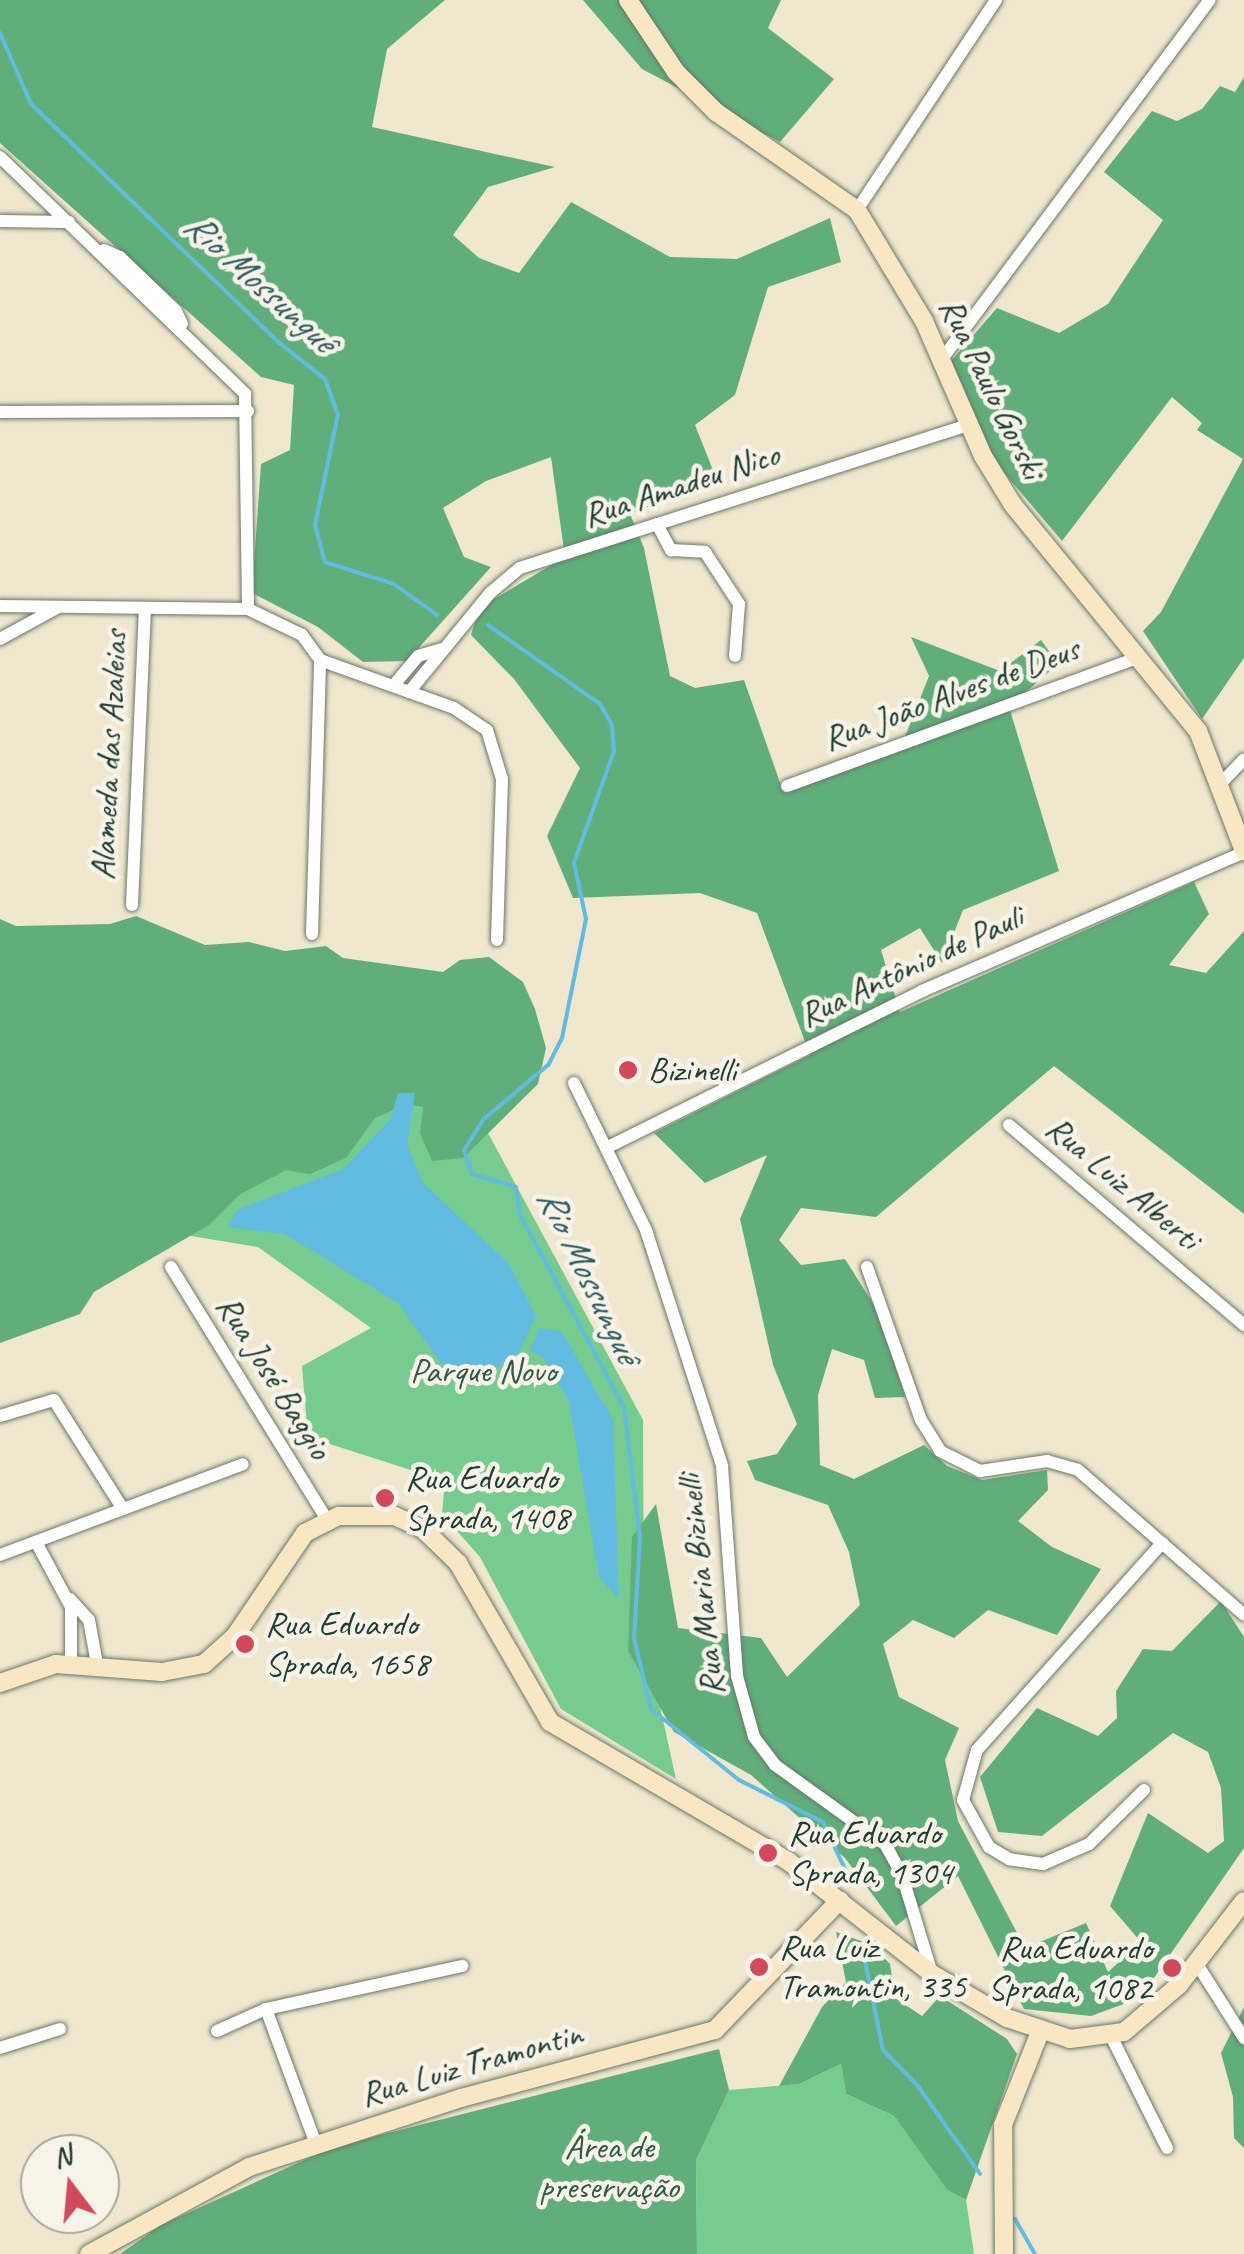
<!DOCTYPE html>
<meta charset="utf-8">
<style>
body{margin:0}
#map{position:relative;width:1244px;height:2254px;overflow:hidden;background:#efe7ce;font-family:Caveat,sans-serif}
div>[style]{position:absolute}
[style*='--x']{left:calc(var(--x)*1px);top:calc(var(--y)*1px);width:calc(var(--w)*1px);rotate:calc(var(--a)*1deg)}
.green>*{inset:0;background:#76cb8f}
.forest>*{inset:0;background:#60af7a}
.water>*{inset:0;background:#62bbe0}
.stream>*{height:4px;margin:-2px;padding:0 2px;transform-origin:2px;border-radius:2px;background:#62bbe0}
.roads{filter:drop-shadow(0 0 2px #68786a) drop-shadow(0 0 2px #68786a)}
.street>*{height:12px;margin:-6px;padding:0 6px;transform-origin:6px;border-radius:6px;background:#fff}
.secondary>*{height:18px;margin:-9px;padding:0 9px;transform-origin:9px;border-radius:9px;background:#f9e7c3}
.dots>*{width:28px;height:28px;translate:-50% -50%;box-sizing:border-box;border:5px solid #f7f3e8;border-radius:50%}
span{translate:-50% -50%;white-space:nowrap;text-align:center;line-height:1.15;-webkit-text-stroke:9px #f7f3e8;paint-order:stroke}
.street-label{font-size:35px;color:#1f3d34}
.poi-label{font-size:35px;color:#1f3d34}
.left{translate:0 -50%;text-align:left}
.right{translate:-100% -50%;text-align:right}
.park-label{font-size:35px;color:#305946}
.water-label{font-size:38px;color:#305c5f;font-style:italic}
.north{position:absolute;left:20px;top:2134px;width:100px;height:100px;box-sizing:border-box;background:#f7f3e8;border:2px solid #a1aaa0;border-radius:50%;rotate:344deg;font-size:28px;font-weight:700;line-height:40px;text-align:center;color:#1f3d34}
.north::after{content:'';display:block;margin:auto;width:35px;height:45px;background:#d1495b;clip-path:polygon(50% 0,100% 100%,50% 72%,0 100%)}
</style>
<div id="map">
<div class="green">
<i style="clip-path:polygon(394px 1071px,469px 1098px,643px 1420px,644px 1634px,676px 1779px,561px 1709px,480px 1557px,442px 1514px,445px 1481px,308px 1437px,302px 1366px,371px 1328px,258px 1247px,155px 1230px)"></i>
<i style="clip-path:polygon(841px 2064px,846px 2094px,894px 2116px,947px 2190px,966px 2200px,974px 2254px,697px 2254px,696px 2160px,729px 2090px,799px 2084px)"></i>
</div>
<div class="forest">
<i style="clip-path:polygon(0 0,445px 0,387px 49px,372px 127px,555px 167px,488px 187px,453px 235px,479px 258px,519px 273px,571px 202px,670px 257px,737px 259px,830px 218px,841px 262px,768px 287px,735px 395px,695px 425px,717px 480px,630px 514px,644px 548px,670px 676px,695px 688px,744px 680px,783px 791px,899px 752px,929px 676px,911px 637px,1000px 671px,1041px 640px,1058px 664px,1009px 707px,1059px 871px,963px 910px,942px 963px,920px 928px,881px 950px,900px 1012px,1194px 882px,1209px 914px,1169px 965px,1206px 973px,1244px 931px,1244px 1214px,1054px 1066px,876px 1217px,801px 1208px,779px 1240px,801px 1265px,845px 1259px,879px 1313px,905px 1397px,875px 1398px,864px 1360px,832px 1349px,818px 1395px,820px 1465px,854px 1479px,924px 1445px,947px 1466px,982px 1480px,1047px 1470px,1048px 1490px,1018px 1521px,1052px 1547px,1101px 1569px,1057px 1635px,988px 1610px,954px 1638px,913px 1620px,883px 1644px,899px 1697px,959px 1728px,945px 1760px,958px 1821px,1025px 1948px,1086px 1923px,1108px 1972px,1141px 1942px,1110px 1906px,1148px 1813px,1208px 1853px,1224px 1841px,1221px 1788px,1208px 1752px,1173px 1733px,1042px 1836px,998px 1832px,980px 1777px,1037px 1708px,1098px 1736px,1117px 1718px,1116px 1691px,1143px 1649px,1172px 1651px,1221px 1601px,1244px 1637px,1244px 1848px,1140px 1998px,1091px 2016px,1024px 2009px,958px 1876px,896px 1926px,845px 1858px,751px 1775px,674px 1732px,628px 1651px,632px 1537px,656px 1504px,678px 1628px,761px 1638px,787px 1677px,860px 1605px,849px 1552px,828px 1505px,755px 1480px,747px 1461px,777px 1454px,797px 1424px,773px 1365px,740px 1219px,767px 1155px,705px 1183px,654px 1133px,810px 1055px,757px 913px,700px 893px,573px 898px,547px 836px,580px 768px,514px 679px,471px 635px,479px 608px,565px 557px,551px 457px,486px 481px,443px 508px,464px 557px,491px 567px,407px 661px,363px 662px,318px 627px,252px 593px,261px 464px,290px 450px,294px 385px,261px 377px,0 143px)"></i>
<i style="clip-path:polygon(583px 0,781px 0,768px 28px,834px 79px,780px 142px,642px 69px)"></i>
<i style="clip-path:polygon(1244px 77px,1244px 658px,1202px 719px,1143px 631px,1161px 612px,1243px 459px,1197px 430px,1202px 423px,1172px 397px,1062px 541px,989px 455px,951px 361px,997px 308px,1059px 333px,1108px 304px,1163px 220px,1104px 172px,1152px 111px,1177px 121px,1202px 109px,1220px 86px,1235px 92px)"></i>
<i style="clip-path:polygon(136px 916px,205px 945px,249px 942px,285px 951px,326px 946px,343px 958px,443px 972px,460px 960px,489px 957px,523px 982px,535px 1009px,546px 1048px,538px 1084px,463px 1158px,432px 1161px,420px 1133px,423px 1107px,407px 1104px,375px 1118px,346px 1158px,310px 1174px,286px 1170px,239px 1195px,209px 1225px,94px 1292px,80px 1314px,0 1343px,0 919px,16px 926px,110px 924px)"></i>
<i style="clip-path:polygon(836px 1932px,872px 1945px,890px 1964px,895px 1998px,922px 2016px,940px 1996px,1007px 2039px,1017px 2054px,966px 2200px,947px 2190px,894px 2116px,846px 2094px,841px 2064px,799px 2084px,779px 2086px,822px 2007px,846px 1982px)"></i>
<i style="clip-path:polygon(1244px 2007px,1244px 2148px,1234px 2138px,1233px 2097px,1221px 2053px)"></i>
<i style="clip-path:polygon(719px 2049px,729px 2090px,696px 2160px,697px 2254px,120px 2254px,161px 2225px,333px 2147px)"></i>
</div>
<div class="water">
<i style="clip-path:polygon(398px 1093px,415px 1093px,407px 1144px,422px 1182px,509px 1264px,536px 1316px,518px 1354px,487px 1374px,452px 1378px,398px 1303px,285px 1234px,228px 1227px,237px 1210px,343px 1169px,390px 1120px)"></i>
<i style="clip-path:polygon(539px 1328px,562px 1332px,613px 1420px,619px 1599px,599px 1577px,569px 1402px,543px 1357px,530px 1351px)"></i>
</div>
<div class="stream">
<i style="--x:0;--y:33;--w:77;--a:66.4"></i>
<i style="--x:31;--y:104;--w:342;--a:43.9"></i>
<i style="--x:277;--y:341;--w:61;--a:38.4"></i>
<i style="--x:325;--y:379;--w:37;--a:70"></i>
<i style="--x:338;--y:414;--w:113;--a:101.7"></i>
<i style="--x:315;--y:525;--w:38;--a:75"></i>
<i style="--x:325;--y:562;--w:72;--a:17.7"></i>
<i style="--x:394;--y:584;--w:53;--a:35.8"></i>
<i style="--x:488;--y:625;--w:137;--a:35.2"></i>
<i style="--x:600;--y:704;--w:24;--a:60"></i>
<i style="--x:612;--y:725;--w:26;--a:86"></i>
<i style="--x:614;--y:751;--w:119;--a:109.7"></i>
<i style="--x:574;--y:863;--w:57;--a:77.9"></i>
<i style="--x:586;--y:919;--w:121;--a:101.4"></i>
<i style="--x:562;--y:1038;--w:30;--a:117"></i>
<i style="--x:548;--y:1065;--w:85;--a:139.8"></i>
<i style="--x:483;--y:1120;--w:36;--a:122"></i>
<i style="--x:464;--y:1150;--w:25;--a:72"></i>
<i style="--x:472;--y:1174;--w:46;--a:16.5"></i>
<i style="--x:516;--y:1187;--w:28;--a:82"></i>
<i style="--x:520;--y:1215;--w:218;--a:61.6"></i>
<i style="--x:624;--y:1407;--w:132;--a:83"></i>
<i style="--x:640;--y:1538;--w:100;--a:93.4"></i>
<i style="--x:634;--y:1638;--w:73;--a:76.5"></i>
<i style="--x:651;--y:1709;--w:113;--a:38.9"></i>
<i style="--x:739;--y:1780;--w:94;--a:26.6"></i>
<i style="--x:823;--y:1822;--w:52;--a:64.9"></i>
<i style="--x:864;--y:1956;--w:96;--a:78.6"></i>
<i style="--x:883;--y:2050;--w:49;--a:45.8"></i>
<i style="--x:917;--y:2085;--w:109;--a:54.7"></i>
<i style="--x:1015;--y:2219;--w:40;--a:60.3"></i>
</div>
<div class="roads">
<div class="street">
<i style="--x:0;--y:157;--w:341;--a:44"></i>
<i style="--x:245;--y:394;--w:215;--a:89.2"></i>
<i style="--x:248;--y:609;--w:60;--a:25.7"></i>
<i style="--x:302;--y:635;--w:31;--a:54"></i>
<i style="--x:320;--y:660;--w:142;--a:19.7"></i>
<i style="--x:454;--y:708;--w:40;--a:34"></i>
<i style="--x:487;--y:730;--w:51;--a:73"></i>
<i style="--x:502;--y:779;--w:161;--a:91.8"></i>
<i style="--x:857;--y:210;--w:252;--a:-56.5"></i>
<i style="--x:0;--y:221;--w:69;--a:0.8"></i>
<i style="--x:104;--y:250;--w:17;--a:24"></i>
<i style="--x:120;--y:257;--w:78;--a:44"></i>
<i style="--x:176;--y:311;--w:14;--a:65"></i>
<i style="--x:942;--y:359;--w:448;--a:-53.3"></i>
<i style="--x:0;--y:412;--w:248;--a:-0.2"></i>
<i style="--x:657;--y:524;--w:30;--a:62"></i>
<i style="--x:671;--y:550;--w:34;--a:3"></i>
<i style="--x:705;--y:552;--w:62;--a:56.8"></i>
<i style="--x:739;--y:604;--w:52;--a:94.4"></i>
<i style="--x:0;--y:606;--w:248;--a:0.7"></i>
<i style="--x:0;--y:639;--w:63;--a:-28.6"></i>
<i style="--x:393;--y:686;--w:39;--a:-50"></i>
<i style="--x:418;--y:656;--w:25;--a:-16"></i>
<i style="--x:409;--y:692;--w:128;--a:-50.7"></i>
<i style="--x:490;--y:593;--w:39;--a:-40"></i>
<i style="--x:520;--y:568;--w:471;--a:-17.7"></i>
<i style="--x:1223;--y:781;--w:30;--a:-46"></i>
<i style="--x:787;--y:786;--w:372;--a:-20.1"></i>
<i style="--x:132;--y:905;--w:297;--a:-87.5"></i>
<i style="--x:312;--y:934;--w:274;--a:-88.3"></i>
<i style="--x:574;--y:1083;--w:164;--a:63.9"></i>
<i style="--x:646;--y:1230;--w:248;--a:72.1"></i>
<i style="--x:722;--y:1466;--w:211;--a:85.9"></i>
<i style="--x:737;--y:1676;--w:63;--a:74.4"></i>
<i style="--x:754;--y:1737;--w:35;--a:53"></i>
<i style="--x:775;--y:1765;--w:135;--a:35.7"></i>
<i style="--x:885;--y:1844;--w:35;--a:61"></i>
<i style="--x:902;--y:1875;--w:103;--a:73.1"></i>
<i style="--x:1009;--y:1125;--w:309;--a:40.4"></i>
<i style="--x:608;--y:1147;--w:351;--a:-26.4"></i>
<i style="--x:922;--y:991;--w:351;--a:-23.3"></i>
<i style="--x:171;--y:1267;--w:297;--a:58.3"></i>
<i style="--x:867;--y:1267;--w:162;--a:70.6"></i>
<i style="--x:921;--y:1420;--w:36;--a:58"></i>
<i style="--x:940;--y:1451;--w:45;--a:26.6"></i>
<i style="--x:980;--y:1471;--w:68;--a:-8.5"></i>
<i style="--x:1047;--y:1461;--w:32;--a:16"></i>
<i style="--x:1078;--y:1470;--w:220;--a:41.1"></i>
<i style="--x:0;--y:1416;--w:56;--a:-16.5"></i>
<i style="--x:54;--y:1400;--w:129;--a:57.7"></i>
<i style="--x:36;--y:1542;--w:74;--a:61.7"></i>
<i style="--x:71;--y:1607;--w:56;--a:90"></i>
<i style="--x:0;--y:1555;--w:259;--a:-20.5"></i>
<i style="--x:70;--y:1599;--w:28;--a:48"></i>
<i style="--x:89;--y:1620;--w:45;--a:79.7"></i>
<i style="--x:1144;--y:1790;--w:77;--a:135.5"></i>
<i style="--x:1089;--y:1844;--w:50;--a:156.5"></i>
<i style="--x:1043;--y:1864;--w:34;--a:-172"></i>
<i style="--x:1009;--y:1859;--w:23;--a:-149"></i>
<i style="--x:989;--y:1847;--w:54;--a:-119"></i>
<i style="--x:963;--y:1800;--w:52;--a:-74.4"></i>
<i style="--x:977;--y:1750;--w:278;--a:-48.2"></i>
<i style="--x:1197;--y:1964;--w:88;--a:57.6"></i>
<i style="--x:266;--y:2009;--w:144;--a:69.7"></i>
<i style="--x:217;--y:2031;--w:54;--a:-24.2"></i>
<i style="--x:266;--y:2009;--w:201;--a:-12.4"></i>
<i style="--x:1112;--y:2038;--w:123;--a:63.4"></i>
<i style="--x:0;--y:2048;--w:63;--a:-17.6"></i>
</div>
<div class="secondary">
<i style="--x:628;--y:0;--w:87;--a:56.3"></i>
<i style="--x:676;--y:72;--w:57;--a:45"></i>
<i style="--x:716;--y:112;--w:172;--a:34.8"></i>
<i style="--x:857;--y:210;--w:130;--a:58.9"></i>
<i style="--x:924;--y:321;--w:147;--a:66.4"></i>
<i style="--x:983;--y:456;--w:57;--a:58.5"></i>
<i style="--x:1013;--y:505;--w:292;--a:50.7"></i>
<i style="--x:1198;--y:731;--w:129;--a:69"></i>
<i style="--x:0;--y:1683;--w:59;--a:-18.7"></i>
<i style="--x:56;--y:1664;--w:106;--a:4.3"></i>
<i style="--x:162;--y:1672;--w:43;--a:-10.8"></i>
<i style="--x:204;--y:1664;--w:42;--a:-42.1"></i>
<i style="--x:235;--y:1636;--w:125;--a:-55.8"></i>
<i style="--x:305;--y:1533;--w:38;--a:-27"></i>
<i style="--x:339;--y:1516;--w:56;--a:0"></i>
<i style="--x:395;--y:1516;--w:31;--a:25"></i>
<i style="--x:423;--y:1529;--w:49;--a:44.2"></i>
<i style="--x:458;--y:1563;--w:184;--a:59.9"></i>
<i style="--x:550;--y:1722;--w:276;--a:30.3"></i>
<i style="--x:788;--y:1861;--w:183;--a:38.1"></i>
<i style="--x:932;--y:1974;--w:87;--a:30.4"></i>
<i style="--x:1007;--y:2018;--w:66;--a:18.4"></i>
<i style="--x:1070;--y:2039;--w:54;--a:-7.4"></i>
<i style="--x:1124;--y:2032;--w:72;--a:-40.5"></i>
<i style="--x:1179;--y:1985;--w:106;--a:-52.3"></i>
<i style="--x:89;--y:2254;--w:182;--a:-28.5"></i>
<i style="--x:249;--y:2167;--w:223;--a:-18"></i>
<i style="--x:461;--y:2098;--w:263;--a:-15"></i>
<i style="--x:715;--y:2030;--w:180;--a:-46.1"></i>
<i style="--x:1004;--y:2254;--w:129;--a:-90.4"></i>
<i style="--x:1003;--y:2125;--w:100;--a:-68.3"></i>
</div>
</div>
<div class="dots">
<i style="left:628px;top:1070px;background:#d1495b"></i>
<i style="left:385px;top:1498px;background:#d1495b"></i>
<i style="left:245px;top:1644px;background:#d1495b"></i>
<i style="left:768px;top:1853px;background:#d1495b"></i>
<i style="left:759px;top:1967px;background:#d1495b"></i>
<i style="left:1172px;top:1968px;background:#d1495b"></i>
</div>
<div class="street-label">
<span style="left:992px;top:388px;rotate:64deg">Rua Paulo Gorski</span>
<span style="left:681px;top:485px;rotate:-18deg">Rua Amadeu Nico</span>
<span style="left:951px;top:694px;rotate:-20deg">Rua João Alves de Deus</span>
<span style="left:109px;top:755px;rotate:-87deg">Alameda das Azaleias</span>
<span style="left:911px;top:966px;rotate:-25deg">Rua Antônio de Pauli</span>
<span style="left:1123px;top:1183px;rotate:40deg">Rua Luiz Alberti</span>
<span style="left:274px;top:1377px;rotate:58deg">Rua José Baggio</span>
<span style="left:701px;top:1585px;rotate:-96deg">Rua Maria Bizinelli</span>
<span style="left:471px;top:2064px;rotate:-16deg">Rua Luiz Tramontin</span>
</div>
<div class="poi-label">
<span class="left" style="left:648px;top:1070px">Bizinelli</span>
<span class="left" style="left:405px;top:1498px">Rua Eduardo<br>Sprada, 1408</span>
<span class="left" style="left:265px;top:1644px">Rua Eduardo<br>Sprada, 1658</span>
<span class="left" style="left:788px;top:1853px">Rua Eduardo<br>Sprada, 1304</span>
<span class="left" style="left:779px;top:1967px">Rua Luiz<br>Tramontin, 335</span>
<span class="right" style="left:1152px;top:1968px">Rua Eduardo<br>Sprada, 1082</span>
</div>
<div class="park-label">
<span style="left:483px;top:1371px">Parque Novo</span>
<span style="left:609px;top:2167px">Área de<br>preservação</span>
</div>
<div class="water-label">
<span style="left:260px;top:282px;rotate:42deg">Rio Mossunguê</span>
<span style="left:589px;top:1275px;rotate:64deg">Rio Mossunguê</span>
</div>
<div class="north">N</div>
</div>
